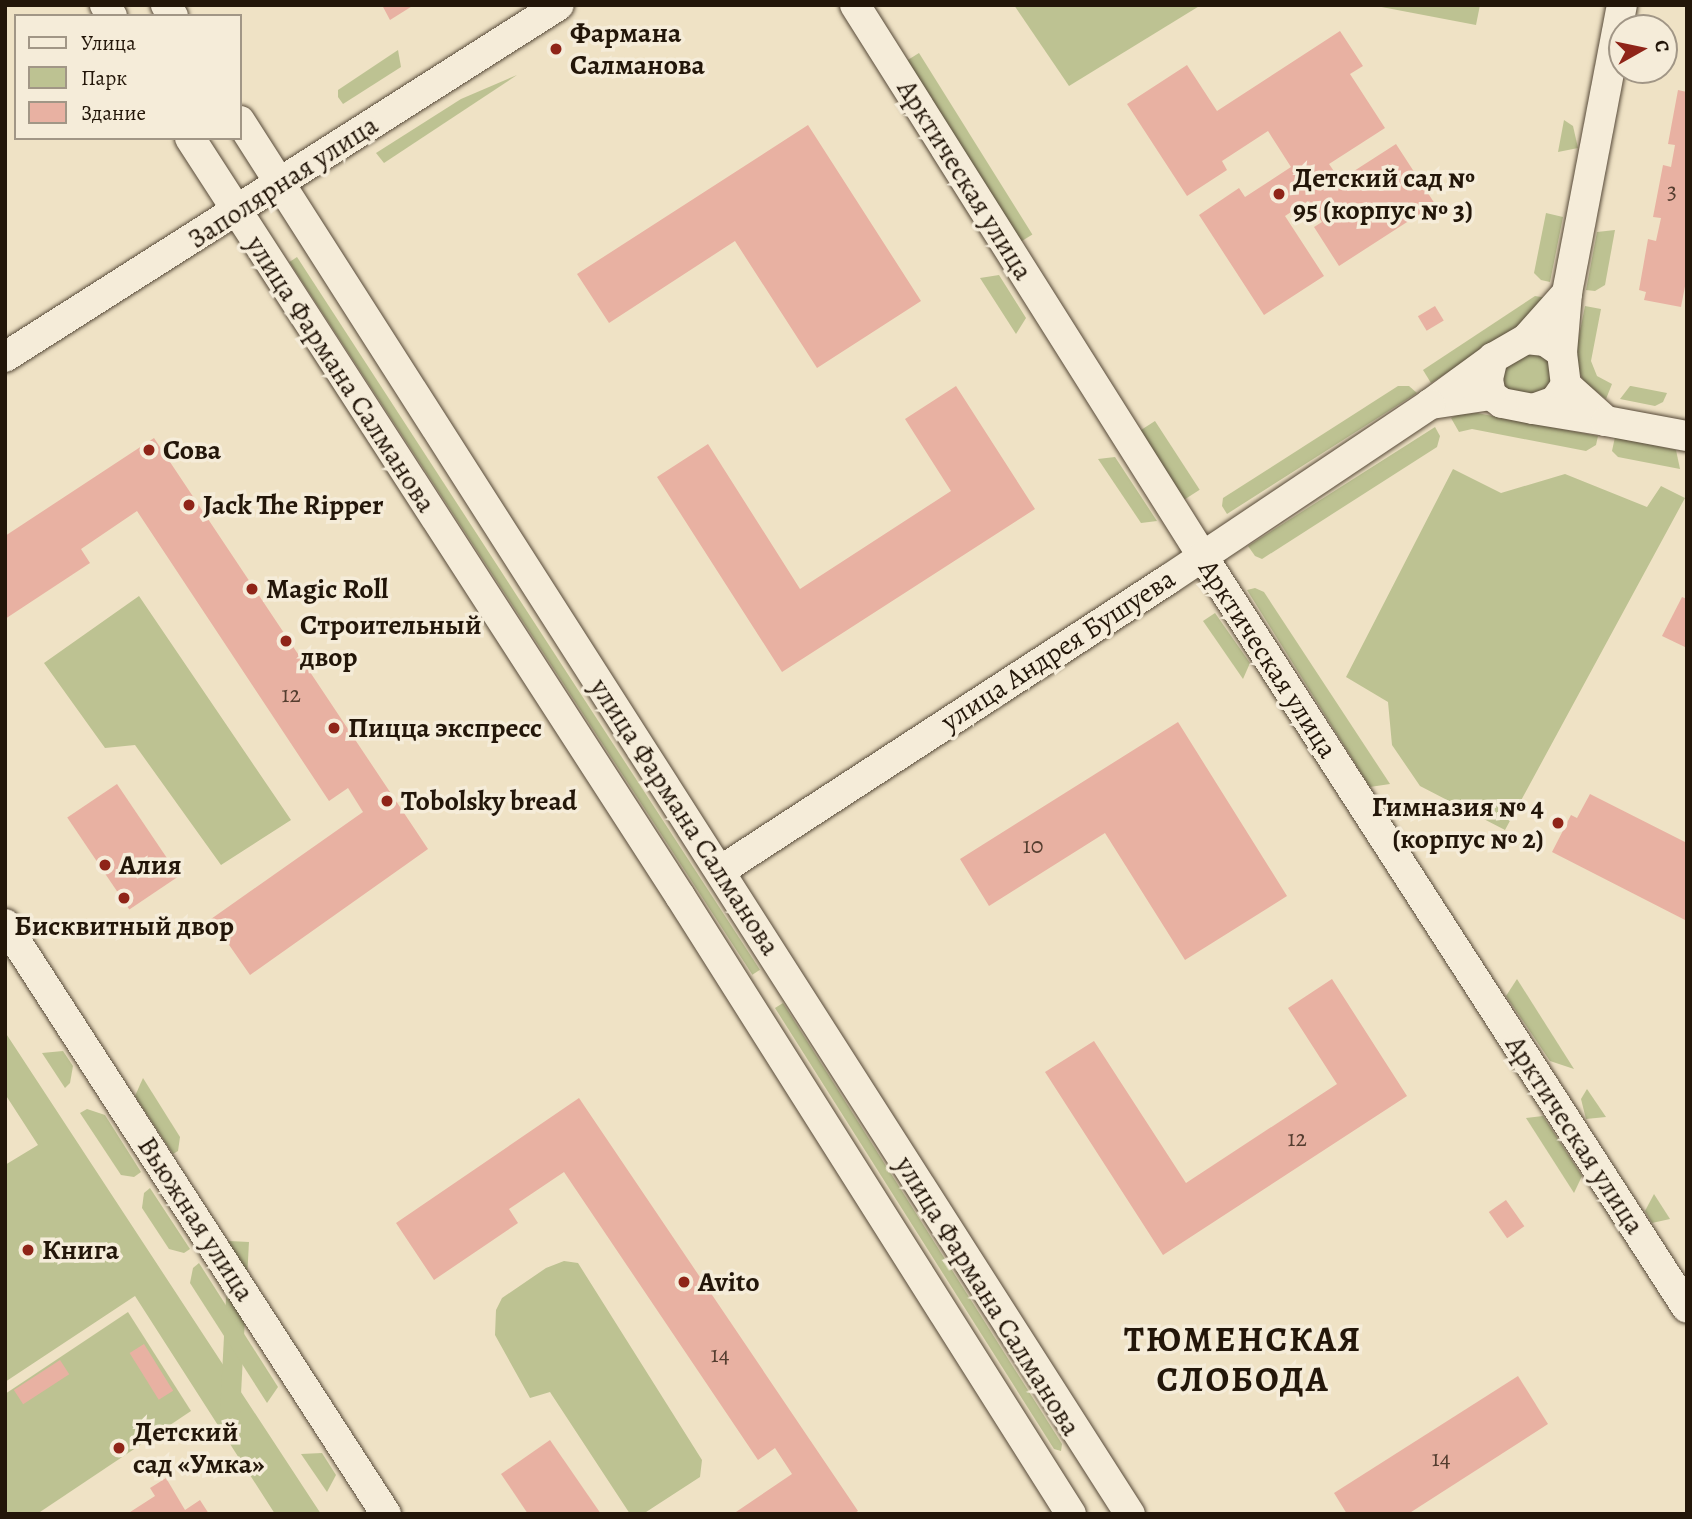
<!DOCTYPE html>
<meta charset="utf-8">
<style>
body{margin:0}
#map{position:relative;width:1692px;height:1519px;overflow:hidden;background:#efe2c5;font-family:Alegreya,serif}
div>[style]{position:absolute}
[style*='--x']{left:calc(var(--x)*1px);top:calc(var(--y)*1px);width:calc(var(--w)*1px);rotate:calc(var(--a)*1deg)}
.green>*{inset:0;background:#bdc292;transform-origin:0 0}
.building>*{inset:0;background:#e8b1a2;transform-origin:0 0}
.roads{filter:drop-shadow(0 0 2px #564938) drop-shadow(0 0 2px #564938)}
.minor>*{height:30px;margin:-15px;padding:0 15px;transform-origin:15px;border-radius:15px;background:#f5ecd9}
.dots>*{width:19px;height:19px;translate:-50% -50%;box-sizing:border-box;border:4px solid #f5ecd9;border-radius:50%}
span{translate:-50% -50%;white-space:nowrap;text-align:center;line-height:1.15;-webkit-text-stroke:7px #f5ecd9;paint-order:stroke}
.number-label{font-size:24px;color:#543d2f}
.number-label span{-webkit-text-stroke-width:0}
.poi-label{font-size:28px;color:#231609;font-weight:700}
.left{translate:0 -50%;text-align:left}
.right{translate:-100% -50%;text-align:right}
.street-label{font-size:28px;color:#231609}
.district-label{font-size:35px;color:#231609;font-weight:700;letter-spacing:2px}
.frame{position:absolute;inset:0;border:7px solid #231609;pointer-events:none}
.legend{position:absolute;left:14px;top:14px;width:228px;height:126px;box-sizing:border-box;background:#f5ecd9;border:2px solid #a19686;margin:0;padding:9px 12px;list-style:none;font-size:21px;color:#231609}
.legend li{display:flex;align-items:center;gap:14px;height:35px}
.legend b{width:35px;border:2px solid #a19686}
.north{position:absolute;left:1608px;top:14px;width:70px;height:70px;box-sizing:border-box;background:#f5ecd9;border:2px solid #a19686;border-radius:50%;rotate:81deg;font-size:19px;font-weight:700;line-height:28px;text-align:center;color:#231609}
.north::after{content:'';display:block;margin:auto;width:24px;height:32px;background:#8f2418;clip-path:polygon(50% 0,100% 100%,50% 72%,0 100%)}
</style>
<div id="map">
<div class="green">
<i style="clip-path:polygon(1014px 5px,1201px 5px,1069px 86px)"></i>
<i style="clip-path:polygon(1371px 5px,1480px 5px,1476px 25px)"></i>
<i style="clip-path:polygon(398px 50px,401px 67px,343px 104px,338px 97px,338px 90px)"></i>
<i style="left:919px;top:53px;width:214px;height:19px;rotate:58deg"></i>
<i style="clip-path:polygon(517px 75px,384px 163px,376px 153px,461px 99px)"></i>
<i style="clip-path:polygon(1564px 120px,1573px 126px,1578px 148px,1558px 152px)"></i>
<i style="clip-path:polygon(1546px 213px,1563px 217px,1550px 282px,1541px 280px,1534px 273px)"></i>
<i style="clip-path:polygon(1615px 230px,1605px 285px,1595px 291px,1586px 290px,1597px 232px)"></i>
<i style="left:297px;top:257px;width:850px;height:9px;rotate:57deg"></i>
<i style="clip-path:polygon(999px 275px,1026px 318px,1016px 334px,980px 278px)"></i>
<i style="clip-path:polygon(1535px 296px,1547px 298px,1534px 317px,1431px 383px,1423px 370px)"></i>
<i style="clip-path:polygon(1585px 306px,1601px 309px,1591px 361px,1597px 376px,1612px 384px,1606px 399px,1584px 382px,1577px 367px,1576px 351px)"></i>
<i style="clip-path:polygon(1525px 351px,1546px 352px,1555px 386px,1540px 398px,1508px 392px,1501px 386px,1503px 364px)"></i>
<i style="clip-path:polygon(1398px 386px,1409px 386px,1417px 393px,1227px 514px,1222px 506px,1223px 498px)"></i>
<i style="clip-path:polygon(1630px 386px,1631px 386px,1667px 393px,1663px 402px,1655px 406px,1620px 399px)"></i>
<i style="clip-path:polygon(1477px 413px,1598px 436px,1596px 445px,1586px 451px,1472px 429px,1459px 432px,1451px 418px,1459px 414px)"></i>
<i style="left:1155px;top:421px;width:82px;height:18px;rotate:57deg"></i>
<i style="clip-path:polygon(1435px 427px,1440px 436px,1437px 447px,1262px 559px,1255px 556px,1248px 546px)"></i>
<i style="clip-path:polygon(1615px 437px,1676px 450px,1680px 469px,1618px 457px,1612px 451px)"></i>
<i style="clip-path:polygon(1115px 457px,1157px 521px,1141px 523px,1098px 459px)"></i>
<i style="clip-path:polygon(1453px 469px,1501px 493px,1565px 474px,1647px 507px,1661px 486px,1685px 498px,1505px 830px,1420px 786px,1392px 745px,1388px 702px,1346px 677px)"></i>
<i style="clip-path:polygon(1255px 588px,1264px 592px,1390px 784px,1370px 787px,1247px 590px)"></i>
<i style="clip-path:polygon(139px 596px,291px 820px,221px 865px,135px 745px,105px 748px,44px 663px)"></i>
<i style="clip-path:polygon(1215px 613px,1250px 663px,1243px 679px,1203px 621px)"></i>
<i style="clip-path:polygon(1517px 979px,1574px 1069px,1550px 1061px,1506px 996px)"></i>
<i style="clip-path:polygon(783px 1003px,1062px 1444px,1061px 1451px,1054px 1449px,775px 1008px)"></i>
<i style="clip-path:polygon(5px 1032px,161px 1270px,321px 1514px,275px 1514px,135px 1296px,5px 1382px,5px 1165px,38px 1145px,5px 1094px)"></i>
<i style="clip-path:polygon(63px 1051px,73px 1066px,70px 1083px,65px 1088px,42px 1053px)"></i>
<i style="clip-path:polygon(143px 1078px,180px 1137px,178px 1151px,173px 1154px,135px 1096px)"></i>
<i style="clip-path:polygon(1587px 1089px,1606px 1117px,1586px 1119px,1581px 1099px)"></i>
<i style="clip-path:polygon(87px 1109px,105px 1115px,141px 1172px,134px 1177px,121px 1175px,80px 1113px)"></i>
<i style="clip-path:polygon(1543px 1116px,1582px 1176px,1574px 1193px,1526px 1118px)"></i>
<i style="clip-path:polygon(150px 1188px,190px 1249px,184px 1253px,169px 1249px,142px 1208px,144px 1193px)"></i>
<i style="clip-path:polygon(1654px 1194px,1670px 1219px,1652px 1223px,1645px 1211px)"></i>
<i style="left:229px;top:1241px;width:20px;height:201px;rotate:3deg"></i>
<i style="clip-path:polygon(564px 1261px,578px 1263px,702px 1460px,700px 1477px,643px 1514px,630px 1514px,550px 1392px,530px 1398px,495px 1335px,496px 1310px,502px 1298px,546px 1268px)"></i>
<i style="clip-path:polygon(199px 1263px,278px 1387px,267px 1403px,190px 1283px,193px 1268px)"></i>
<i style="clip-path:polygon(128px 1312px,191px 1411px,37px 1514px,5px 1514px,5px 1394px)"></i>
<i style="clip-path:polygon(322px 1453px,336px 1475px,327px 1492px,301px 1454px)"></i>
</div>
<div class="building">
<i style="clip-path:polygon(382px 5px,414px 5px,390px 20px)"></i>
<i style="clip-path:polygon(1340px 31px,1363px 66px,1350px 74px,1385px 128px,1329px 164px,1340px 180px,1396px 144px,1435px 204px,1339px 266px,1314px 227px,1322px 222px,1308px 201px,1285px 216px,1324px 276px,1264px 315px,1199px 215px,1239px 188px,1245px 197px,1291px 167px,1268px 131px,1222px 161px,1227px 170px,1187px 196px,1127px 104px,1187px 65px,1217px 111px)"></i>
<i style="clip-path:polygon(1678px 90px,1687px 92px,1687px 276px,1681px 307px,1644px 300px,1646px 292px,1639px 290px,1648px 239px,1656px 241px,1661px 218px,1653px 217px,1663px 165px,1671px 167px,1675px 145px,1668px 144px)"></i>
<i style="clip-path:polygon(808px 125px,921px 301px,817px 368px,735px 241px,609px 323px,577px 274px)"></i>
<i style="left:1435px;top:306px;width:17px;height:20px;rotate:59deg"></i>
<i style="clip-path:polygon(956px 386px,1035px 509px,782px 672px,657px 477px,708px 444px,800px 589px,951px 491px,905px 419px)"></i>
<i style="clip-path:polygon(154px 438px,428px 849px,250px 975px,211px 919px,363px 812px,348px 788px,329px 801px,137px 511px,81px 549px,90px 563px,5px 619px,5px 536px)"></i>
<i style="clip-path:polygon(1682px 597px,1687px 599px,1687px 648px,1662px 636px)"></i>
<i style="clip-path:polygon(1178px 722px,1287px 896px,1185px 960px,1105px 833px,989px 906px,960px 859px)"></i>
<i style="left:117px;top:784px;width:111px;height:60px;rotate:56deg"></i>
<i style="clip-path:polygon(1590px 794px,1687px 843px,1687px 921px,1552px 852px,1571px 815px,1577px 818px)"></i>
<i style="clip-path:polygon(1332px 979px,1407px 1096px,1163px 1255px,1045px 1072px,1094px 1041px,1186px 1183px,1337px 1084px,1288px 1008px)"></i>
<i style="clip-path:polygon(579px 1098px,858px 1511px,853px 1514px,733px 1514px,792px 1474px,775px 1448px,758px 1460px,564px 1172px,509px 1209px,518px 1223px,434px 1280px,396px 1223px)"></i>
<i style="left:1506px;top:1200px;width:32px;height:21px;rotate:55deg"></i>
<i style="left:144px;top:1344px;width:55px;height:17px;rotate:58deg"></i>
<i style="left:60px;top:1360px;width:17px;height:55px;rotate:57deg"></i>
<i style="clip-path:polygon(1518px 1376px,1548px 1424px,1408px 1514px,1347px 1514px,1334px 1493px)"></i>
<i style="clip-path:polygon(550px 1440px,601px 1514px,528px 1514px,501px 1474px)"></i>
<i style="clip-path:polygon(166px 1478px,185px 1510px,200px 1500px,209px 1514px,127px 1514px,155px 1496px,150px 1488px)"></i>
</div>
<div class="roads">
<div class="minor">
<i style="--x:105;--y:5;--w:13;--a:58"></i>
<i style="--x:166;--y:5;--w:13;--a:58"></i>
<i style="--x:855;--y:5;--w:653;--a:57.77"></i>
<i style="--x:1203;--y:557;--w:893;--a:57.2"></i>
<i style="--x:240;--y:121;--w:1653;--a:57.43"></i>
<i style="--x:190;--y:138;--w:903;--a:57.12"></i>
<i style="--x:680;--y:896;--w:731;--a:57.68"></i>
<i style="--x:1567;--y:293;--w:293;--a:-79.2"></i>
<i style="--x:1526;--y:339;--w:19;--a:6"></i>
<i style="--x:1545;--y:341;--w:21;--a:35"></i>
<i style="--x:1562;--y:353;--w:32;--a:83"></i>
<i style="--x:1566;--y:385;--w:19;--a:125"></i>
<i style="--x:1555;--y:401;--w:23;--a:160"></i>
<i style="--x:1533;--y:409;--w:32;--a:-169"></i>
<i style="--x:1502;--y:403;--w:14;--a:-144"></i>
<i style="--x:1491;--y:395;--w:16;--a:-101"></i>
<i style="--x:1488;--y:379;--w:22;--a:-77"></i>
<i style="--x:1493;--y:358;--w:38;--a:-30"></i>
<i style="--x:1526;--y:339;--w:62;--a:-48.3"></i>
<i style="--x:1567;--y:293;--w:60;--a:94.8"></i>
<i style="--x:5;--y:357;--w:656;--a:-32.43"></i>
<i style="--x:1491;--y:395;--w:62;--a:171.6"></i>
<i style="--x:1430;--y:404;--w:78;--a:-36.1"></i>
<i style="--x:1533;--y:409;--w:74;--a:9.3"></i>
<i style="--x:1606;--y:421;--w:54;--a:-138"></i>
<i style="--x:1606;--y:421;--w:82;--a:10.5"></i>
<i style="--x:720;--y:871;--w:536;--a:-33.04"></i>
<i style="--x:1169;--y:579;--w:314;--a:-33.8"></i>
<i style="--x:5;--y:924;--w:702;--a:57.15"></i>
</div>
</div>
<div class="dots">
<i style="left:556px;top:49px;background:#8f2418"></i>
<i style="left:1279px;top:194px;background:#8f2418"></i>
<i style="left:149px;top:450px;background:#8f2418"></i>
<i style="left:189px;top:505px;background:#8f2418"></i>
<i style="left:252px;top:589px;background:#8f2418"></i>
<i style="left:286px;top:641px;background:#8f2418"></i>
<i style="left:334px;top:728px;background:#8f2418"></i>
<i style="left:387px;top:801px;background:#8f2418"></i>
<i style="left:1558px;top:823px;background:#8f2418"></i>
<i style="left:105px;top:865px;background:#8f2418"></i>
<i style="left:124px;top:898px;background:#8f2418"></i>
<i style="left:28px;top:1250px;background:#8f2418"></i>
<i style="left:684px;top:1282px;background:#8f2418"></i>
<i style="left:119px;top:1448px;background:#8f2418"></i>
</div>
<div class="number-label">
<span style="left:1672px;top:192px">3</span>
<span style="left:291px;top:695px">12</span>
<span style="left:1033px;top:846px">10</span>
<span style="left:1297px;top:1139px">12</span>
<span style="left:720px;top:1355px">14</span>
<span style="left:1441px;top:1459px">14</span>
</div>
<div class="poi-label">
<span class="left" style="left:570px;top:49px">Фармана<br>Салманова</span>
<span class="left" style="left:1293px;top:194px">Детский сад №<br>95 (корпус № 3)</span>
<span class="left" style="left:163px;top:450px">Сова</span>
<span class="left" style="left:203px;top:505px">Jack The Ripper</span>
<span class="left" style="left:266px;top:589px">Magic Roll</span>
<span class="left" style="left:300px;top:641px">Строительный<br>двор</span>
<span class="left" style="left:348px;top:728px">Пицца экспресс</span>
<span class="left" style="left:401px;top:801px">Tobolsky bread</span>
<span class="right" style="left:1544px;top:823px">Гимназия № 4<br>(корпус № 2)</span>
<span class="left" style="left:119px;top:865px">Алия</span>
<span style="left:124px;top:926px">Бисквитный двор</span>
<span class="left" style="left:42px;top:1250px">Книга</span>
<span class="left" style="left:698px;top:1282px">Avito</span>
<span class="left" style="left:133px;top:1448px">Детский<br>сад «Умка»</span>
</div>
<div class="street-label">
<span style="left:965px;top:180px;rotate:58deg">Арктическая улица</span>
<span style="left:283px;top:182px;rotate:-33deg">Заполярная улица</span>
<span style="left:341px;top:374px;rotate:57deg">улица Фармана Салманова</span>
<span style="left:1058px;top:650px;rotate:-33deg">улица Андрея Бушуева</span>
<span style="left:1268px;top:659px;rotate:57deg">Арктическая улица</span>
<span style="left:685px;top:817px;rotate:57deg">улица Фармана Салманова</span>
<span style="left:1575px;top:1135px;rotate:57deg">Арктическая улица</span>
<span style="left:196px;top:1219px;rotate:57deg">Вьюжная улица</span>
<span style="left:988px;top:1296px;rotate:58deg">улица Фармана Салманова</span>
</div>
<div class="district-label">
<span style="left:1243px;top:1359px">ТЮМЕНСКАЯ<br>СЛОБОДА</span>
</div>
<div class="frame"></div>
<ul class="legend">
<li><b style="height:9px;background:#f5ecd9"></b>Улица</li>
<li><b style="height:19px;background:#bdc292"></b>Парк</li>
<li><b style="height:19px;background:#e8b1a2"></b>Здание</li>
</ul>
<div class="north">С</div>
</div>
